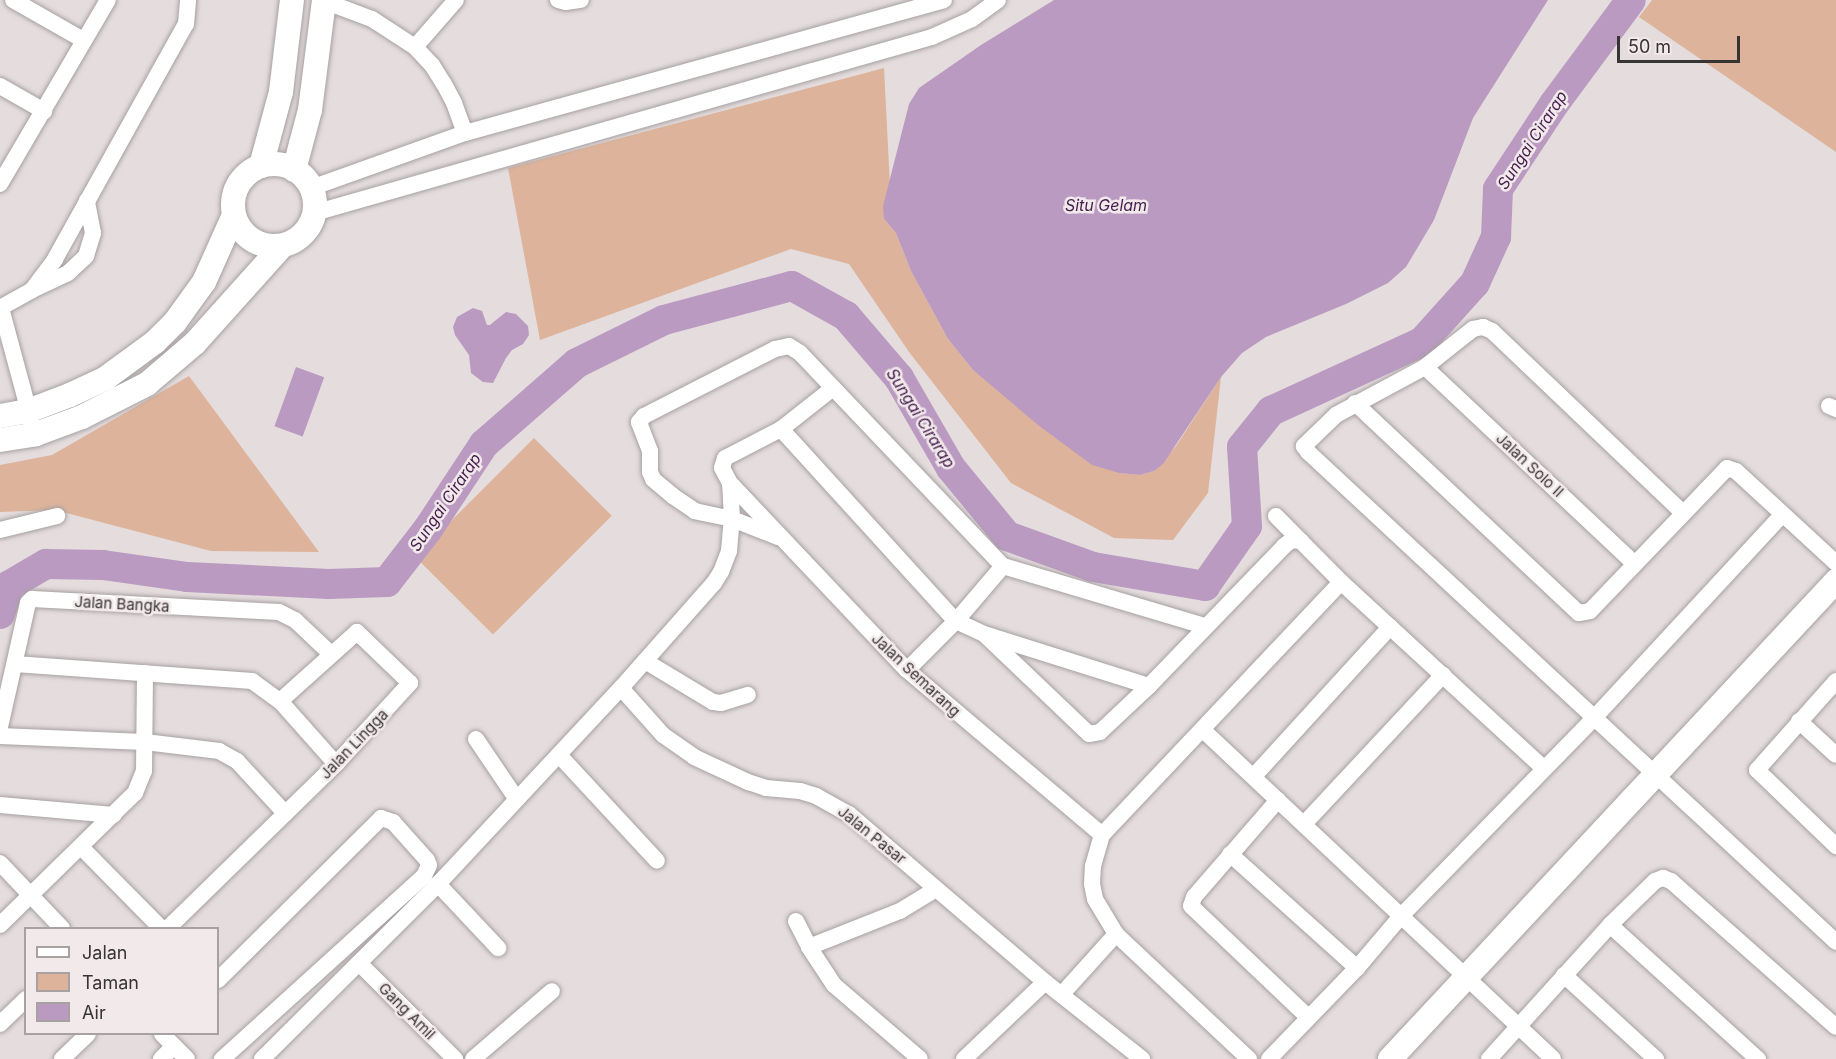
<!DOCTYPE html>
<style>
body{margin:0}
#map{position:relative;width:1836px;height:1059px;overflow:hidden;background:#e4dcdd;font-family:Inter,sans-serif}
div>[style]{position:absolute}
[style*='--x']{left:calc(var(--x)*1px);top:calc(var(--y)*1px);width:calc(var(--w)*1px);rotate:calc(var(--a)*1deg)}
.green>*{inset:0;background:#ddb49b;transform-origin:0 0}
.water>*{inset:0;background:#ba9ac1;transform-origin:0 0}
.river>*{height:30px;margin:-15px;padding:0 15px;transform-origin:15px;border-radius:15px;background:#ba9ac1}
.roads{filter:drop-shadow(0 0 2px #a7a0a1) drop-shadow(0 0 2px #a7a0a1)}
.street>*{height:16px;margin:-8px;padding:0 8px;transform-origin:8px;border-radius:8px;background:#fff}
.secondary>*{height:24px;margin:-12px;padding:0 12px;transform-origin:12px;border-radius:12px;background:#fff}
.secondary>.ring{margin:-12px;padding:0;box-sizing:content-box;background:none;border:24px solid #fff;border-radius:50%}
span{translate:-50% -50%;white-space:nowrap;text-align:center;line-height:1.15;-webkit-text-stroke:5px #f1e9ea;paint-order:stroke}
.street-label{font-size:15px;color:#373435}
.water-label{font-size:16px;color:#451c4e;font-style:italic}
.legend{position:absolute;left:24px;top:927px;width:195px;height:108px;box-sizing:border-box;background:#f1e9ea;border:2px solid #a7a1a2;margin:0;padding:8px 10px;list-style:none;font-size:18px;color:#373435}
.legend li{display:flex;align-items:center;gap:12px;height:30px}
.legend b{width:30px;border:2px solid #a7a1a2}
.scale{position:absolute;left:1617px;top:36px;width:123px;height:27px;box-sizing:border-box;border:3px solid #373435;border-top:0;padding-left:8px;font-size:18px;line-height:21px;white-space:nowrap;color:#373435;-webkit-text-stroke:4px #f1e9ea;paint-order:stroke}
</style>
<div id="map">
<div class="green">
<i style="clip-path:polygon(1652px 0,1836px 0,1836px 152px,1639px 17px)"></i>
<i style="clip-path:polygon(884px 68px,890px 186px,884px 206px,884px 219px,896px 233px,911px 271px,948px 339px,973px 370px,1119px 473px,1140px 475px,1154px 471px,1176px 446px,1221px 377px,1208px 493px,1173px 540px,1114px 538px,1011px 483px,909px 352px,849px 264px,791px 249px,540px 340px,508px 168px)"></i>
<i style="clip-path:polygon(189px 376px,319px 552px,211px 551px,55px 510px,0 512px,0 465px,52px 455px)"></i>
<i style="left:534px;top:438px;width:110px;height:168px;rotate:45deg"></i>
</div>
<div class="water">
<i style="clip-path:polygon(1054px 0,1548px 0,1473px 118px,1434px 220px,1406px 267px,1388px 283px,1346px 304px,1266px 337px,1242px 353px,1221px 377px,1163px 464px,1154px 471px,1140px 475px,1119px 473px,1092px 465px,1038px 425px,973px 370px,948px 339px,911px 271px,896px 233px,884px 219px,883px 206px,909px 104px,919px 88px,981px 45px)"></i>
<i style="clip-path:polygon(473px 308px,482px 311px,487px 325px,490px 325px,506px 312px,516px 314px,528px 326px,529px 335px,523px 344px,512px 350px,506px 358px,493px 383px,483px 382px,471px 373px,469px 355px,455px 335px,453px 327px,457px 317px)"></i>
<i style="left:296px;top:367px;width:30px;height:63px;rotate:20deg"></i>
</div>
<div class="river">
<i style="--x:0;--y:614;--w:31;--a:-71"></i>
<i style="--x:10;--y:585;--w:42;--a:-30.3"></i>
<i style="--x:46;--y:564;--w:57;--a:1"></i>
<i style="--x:103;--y:565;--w:85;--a:8.1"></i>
<i style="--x:187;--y:577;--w:142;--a:2.8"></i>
<i style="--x:329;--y:584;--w:58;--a:-2"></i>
<i style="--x:387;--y:582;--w:67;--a:-52.3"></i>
<i style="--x:428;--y:529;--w:102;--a:-56.6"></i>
<i style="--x:484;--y:444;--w:123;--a:-41.1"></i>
<i style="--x:577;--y:363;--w:97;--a:-26.3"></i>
<i style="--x:664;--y:320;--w:132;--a:-14.9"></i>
<i style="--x:792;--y:286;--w:62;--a:29.1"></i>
<i style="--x:846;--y:316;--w:82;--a:49.5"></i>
<i style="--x:899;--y:378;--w:104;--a:60"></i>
<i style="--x:951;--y:468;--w:88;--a:50.5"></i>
<i style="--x:1007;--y:536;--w:91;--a:19.8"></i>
<i style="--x:1093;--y:567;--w:114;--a:9.6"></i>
<i style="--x:1205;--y:586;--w:73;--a:-55"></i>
<i style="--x:1247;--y:526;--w:79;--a:-93.6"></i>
<i style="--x:1242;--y:447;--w:46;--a:-51.1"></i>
<i style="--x:1271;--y:411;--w:166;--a:-24.6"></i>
<i style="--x:1422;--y:342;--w:79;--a:-48.1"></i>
<i style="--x:1475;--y:283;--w:51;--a:-65.5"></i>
<i style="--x:1496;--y:237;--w:48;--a:-87.6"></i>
<i style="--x:1498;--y:189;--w:102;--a:-56.6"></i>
<i style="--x:1554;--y:104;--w:129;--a:-53.5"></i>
</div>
<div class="roads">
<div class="street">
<i style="--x:13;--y:0;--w:81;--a:29.7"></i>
<i style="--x:558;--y:0;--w:8;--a:14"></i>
<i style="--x:566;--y:2;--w:15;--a:-8"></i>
<i style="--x:324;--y:1;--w:51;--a:20.6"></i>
<i style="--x:372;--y:19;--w:51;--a:33.1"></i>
<i style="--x:415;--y:47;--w:25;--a:47"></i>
<i style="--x:432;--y:65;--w:22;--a:58"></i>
<i style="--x:444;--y:84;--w:21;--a:62"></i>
<i style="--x:454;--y:103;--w:32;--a:70"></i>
<i style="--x:415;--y:47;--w:62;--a:-48.9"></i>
<i style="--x:0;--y:86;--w:51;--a:29.6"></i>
<i style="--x:0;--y:184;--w:213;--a:-59.6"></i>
<i style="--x:311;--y:188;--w:164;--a:-19.7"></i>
<i style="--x:465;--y:133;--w:497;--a:-15.5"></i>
<i style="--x:314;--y:213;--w:643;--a:-15.9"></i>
<i style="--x:932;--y:37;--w:44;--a:-24.2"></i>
<i style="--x:972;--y:19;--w:32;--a:-36"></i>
<i style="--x:32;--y:290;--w:40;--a:-25"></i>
<i style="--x:68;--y:273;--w:25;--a:-43"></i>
<i style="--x:86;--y:256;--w:24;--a:-73"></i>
<i style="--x:93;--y:233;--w:33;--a:-101"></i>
<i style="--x:0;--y:308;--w:37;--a:-29"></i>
<i style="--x:32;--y:290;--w:39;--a:-53"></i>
<i style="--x:55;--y:259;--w:269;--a:-60.9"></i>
<i style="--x:186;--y:24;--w:24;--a:-85"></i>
<i style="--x:1;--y:308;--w:115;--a:74.9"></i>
<i style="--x:1425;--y:367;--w:288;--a:43.2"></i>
<i style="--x:833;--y:388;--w:66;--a:141.7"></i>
<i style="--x:781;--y:429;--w:63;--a:152.6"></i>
<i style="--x:725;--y:458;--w:10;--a:107"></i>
<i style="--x:722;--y:468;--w:17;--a:62"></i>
<i style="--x:730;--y:483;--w:257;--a:46.6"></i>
<i style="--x:907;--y:670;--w:255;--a:40.2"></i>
<i style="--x:1355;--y:403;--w:307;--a:43.2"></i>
<i style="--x:1579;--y:613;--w:11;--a:-10"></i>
<i style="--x:1590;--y:611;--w:198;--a:-46.2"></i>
<i style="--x:1727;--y:468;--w:9;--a:18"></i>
<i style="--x:1736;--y:471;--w:136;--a:42.6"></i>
<i style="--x:1829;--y:406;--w:8;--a:23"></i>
<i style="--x:781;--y:429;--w:260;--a:47.7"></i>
<i style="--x:956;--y:621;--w:31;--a:25"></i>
<i style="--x:984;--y:634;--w:145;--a:43.6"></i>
<i style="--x:1089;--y:734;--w:11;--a:-10"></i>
<i style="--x:1100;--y:732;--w:67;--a:-43.2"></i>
<i style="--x:1149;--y:686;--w:194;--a:-46"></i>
<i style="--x:1284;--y:546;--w:10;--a:-37"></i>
<i style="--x:1292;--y:540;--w:9;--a:6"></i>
<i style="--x:1682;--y:512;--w:262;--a:-136.4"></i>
<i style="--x:1492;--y:331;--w:10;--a:-156"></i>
<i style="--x:1483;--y:327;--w:10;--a:169"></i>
<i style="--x:1473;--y:329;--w:61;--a:141.6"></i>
<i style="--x:1425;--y:367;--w:101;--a:151.7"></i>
<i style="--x:1336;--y:415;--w:45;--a:135.9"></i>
<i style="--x:1304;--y:446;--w:7;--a:56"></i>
<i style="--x:1308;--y:452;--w:720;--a:42.86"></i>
<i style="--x:1276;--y:516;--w:93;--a:45.4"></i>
<i style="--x:1341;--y:582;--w:275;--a:42.6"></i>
<i style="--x:0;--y:530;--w:59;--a:-13.8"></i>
<i style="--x:778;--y:537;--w:49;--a:-158.6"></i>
<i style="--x:732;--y:519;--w:38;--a:-168"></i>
<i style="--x:695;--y:511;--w:27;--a:-146"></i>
<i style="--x:673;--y:496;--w:26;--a:-140"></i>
<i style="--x:653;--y:479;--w:8;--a:-113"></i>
<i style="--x:650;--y:472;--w:21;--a:-90"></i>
<i style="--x:650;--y:451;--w:31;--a:-111"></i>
<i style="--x:639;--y:422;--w:8;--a:-50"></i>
<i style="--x:644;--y:416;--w:147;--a:-27.1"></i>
<i style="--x:775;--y:349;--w:14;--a:-12"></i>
<i style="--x:789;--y:346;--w:13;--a:32"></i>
<i style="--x:800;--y:353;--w:294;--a:46.4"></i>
<i style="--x:1003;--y:566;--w:210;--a:16.6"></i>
<i style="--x:987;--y:635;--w:170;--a:17.5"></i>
<i style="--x:645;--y:661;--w:79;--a:31.1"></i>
<i style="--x:713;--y:702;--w:8;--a:7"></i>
<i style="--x:721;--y:703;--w:28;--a:-17"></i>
<i style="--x:15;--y:664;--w:238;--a:4.1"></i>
<i style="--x:252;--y:681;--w:34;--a:36"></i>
<i style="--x:280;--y:701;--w:84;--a:48.4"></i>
<i style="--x:907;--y:670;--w:69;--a:-45"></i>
<i style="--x:956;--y:621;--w:72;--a:-49.5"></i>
<i style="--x:1836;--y:681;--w:119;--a:131.6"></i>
<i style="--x:1757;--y:770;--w:110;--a:43.9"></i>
<i style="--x:621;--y:688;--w:63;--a:48.2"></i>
<i style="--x:663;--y:735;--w:38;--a:35"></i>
<i style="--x:694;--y:757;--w:60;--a:24.8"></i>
<i style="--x:748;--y:782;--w:19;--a:18"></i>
<i style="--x:766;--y:788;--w:34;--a:5"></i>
<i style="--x:800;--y:791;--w:17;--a:17"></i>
<i style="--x:816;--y:796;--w:38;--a:29"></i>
<i style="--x:849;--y:814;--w:258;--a:40.6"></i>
<i style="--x:1045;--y:982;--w:124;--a:38.4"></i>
<i style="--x:1799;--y:721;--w:50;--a:42.6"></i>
<i style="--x:0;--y:727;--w:127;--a:-77.3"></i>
<i style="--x:28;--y:603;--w:6;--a:-45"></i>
<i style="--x:32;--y:599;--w:247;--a:3"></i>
<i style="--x:279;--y:612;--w:18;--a:27"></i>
<i style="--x:295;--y:620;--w:50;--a:43.4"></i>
<i style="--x:1203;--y:730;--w:480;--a:43.2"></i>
<i style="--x:0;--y:736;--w:145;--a:2.4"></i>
<i style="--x:145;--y:742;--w:75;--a:6.9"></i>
<i style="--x:219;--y:751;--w:21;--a:29"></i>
<i style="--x:237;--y:761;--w:71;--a:47.3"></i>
<i style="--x:476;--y:739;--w:71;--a:55.9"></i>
<i style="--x:559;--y:755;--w:144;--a:47.2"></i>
<i style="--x:1254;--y:776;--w:202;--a:-47.6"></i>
<i style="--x:1278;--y:800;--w:128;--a:130.9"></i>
<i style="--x:1194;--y:897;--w:9;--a:108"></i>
<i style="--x:1191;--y:906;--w:161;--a:43.5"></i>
<i style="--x:0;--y:805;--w:114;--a:5"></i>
<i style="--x:1304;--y:824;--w:204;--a:-47"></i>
<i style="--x:81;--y:847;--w:114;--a:45.4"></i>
<i style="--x:1230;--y:854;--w:171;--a:41.9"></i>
<i style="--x:0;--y:863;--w:90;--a:46.4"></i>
<i style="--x:438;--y:884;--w:88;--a:46.8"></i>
<i style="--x:796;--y:921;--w:29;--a:63"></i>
<i style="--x:809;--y:947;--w:45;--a:56.7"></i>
<i style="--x:834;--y:985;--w:113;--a:40.7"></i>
<i style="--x:0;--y:925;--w:189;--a:-44.4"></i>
<i style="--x:135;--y:793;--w:24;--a:-68"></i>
<i style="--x:144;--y:771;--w:98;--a:-89.4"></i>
<i style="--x:1610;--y:925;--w:200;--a:42.2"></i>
<i style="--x:168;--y:928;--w:235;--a:-44.3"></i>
<i style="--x:336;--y:764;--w:110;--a:-47.6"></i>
<i style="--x:410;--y:683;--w:74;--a:-136.1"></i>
<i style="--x:357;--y:632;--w:103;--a:138.1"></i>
<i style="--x:809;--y:947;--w:98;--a:-21.6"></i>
<i style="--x:900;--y:911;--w:42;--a:-31.4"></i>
<i style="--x:359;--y:963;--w:136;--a:45"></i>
<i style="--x:1564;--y:975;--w:125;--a:42.4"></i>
<i style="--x:218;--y:980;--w:230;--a:-44.8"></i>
<i style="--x:381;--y:818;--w:13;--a:18"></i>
<i style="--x:393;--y:822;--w:51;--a:48.2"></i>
<i style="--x:427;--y:860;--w:5;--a:68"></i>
<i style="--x:429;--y:865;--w:12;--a:114"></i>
<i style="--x:424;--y:876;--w:273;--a:137.8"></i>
<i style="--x:1062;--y:994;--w:81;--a:-48"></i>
<i style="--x:0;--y:1024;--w:36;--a:-44"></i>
<i style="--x:162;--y:1034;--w:35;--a:45"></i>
<i style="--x:62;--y:1059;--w:36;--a:-44"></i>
<i style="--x:161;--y:1059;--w:18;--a:-45"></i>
<i style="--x:262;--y:1059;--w:248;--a:-44.8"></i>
<i style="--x:438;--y:884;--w:268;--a:-47"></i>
<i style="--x:621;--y:688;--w:140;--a:-48.5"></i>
<i style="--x:714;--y:583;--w:13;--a:-58"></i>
<i style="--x:721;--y:572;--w:22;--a:-69"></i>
<i style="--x:729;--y:551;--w:32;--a:-85"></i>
<i style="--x:732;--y:519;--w:36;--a:-93"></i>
<i style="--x:473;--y:1059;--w:104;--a:-40.7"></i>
<i style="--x:964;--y:1059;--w:112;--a:-43.5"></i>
<i style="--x:1249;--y:1059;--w:183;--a:-136.8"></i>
<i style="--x:1116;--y:934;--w:41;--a:-121"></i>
<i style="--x:1095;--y:899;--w:15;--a:-101"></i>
<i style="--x:1092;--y:884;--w:18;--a:-87"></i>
<i style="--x:1093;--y:866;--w:32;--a:-74"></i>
<i style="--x:1102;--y:835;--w:348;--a:-46.6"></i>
<i style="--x:1269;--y:1059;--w:127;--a:-46"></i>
<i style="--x:1357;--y:968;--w:70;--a:-49.7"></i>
<i style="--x:1402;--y:915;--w:275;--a:-45.7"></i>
<i style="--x:1594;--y:718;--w:277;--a:-47.2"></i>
<i style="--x:1489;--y:1059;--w:181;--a:-47.9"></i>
<i style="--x:1610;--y:925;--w:63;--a:-44.4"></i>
<i style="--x:1655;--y:881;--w:9;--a:-21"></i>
<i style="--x:1663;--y:878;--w:9;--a:21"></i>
<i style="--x:1671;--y:881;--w:220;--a:41.5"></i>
</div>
<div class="secondary">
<i class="ring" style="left:233px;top:164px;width:58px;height:58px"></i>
<i style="--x:261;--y:166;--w:77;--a:-74.9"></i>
<i style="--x:281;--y:92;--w:93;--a:-83.2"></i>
<i style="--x:294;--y:170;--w:62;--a:-75.1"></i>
<i style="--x:310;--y:110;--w:111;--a:-82.7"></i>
<i style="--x:0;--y:416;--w:28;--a:-10"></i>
<i style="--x:28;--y:411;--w:45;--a:-20.9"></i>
<i style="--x:70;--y:395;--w:40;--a:-25"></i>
<i style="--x:106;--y:378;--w:61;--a:-36.3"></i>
<i style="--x:155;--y:342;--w:28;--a:-45"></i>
<i style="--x:175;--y:322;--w:49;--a:-54.1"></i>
<i style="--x:204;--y:282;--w:73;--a:-65.9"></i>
<i style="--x:0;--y:440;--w:36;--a:-9"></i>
<i style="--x:36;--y:434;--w:49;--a:-20.3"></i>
<i style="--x:82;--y:417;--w:73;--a:-26.9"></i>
<i style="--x:147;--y:384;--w:63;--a:-40.5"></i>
<i style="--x:195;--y:343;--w:130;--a:-48.1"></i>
<i style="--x:1390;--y:1059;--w:654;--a:-46.98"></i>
</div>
</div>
<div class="street-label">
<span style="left:1530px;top:465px;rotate:43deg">Jalan Solo II</span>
<span style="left:122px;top:604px;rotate:3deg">Jalan Bangka</span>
<span style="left:916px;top:675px;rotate:43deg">Jalan Semarang</span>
<span style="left:354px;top:744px;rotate:-46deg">Jalan Lingga</span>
<span style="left:872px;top:835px;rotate:39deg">Jalan Pasar</span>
<span style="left:407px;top:1011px;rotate:45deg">Gang Amil</span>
</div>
<div class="water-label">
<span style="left:1532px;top:140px;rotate:-57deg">Sungai Cirarap</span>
<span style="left:1106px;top:205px">Situ Gelam</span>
<span style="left:921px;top:418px;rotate:58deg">Sungai Cirarap</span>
<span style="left:445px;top:502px;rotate:-56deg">Sungai Cirarap</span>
</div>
<ul class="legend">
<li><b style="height:8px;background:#fff"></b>Jalan</li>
<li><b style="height:16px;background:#ddb49b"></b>Taman</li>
<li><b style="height:16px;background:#ba9ac1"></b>Air</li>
</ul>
<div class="scale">50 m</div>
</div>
